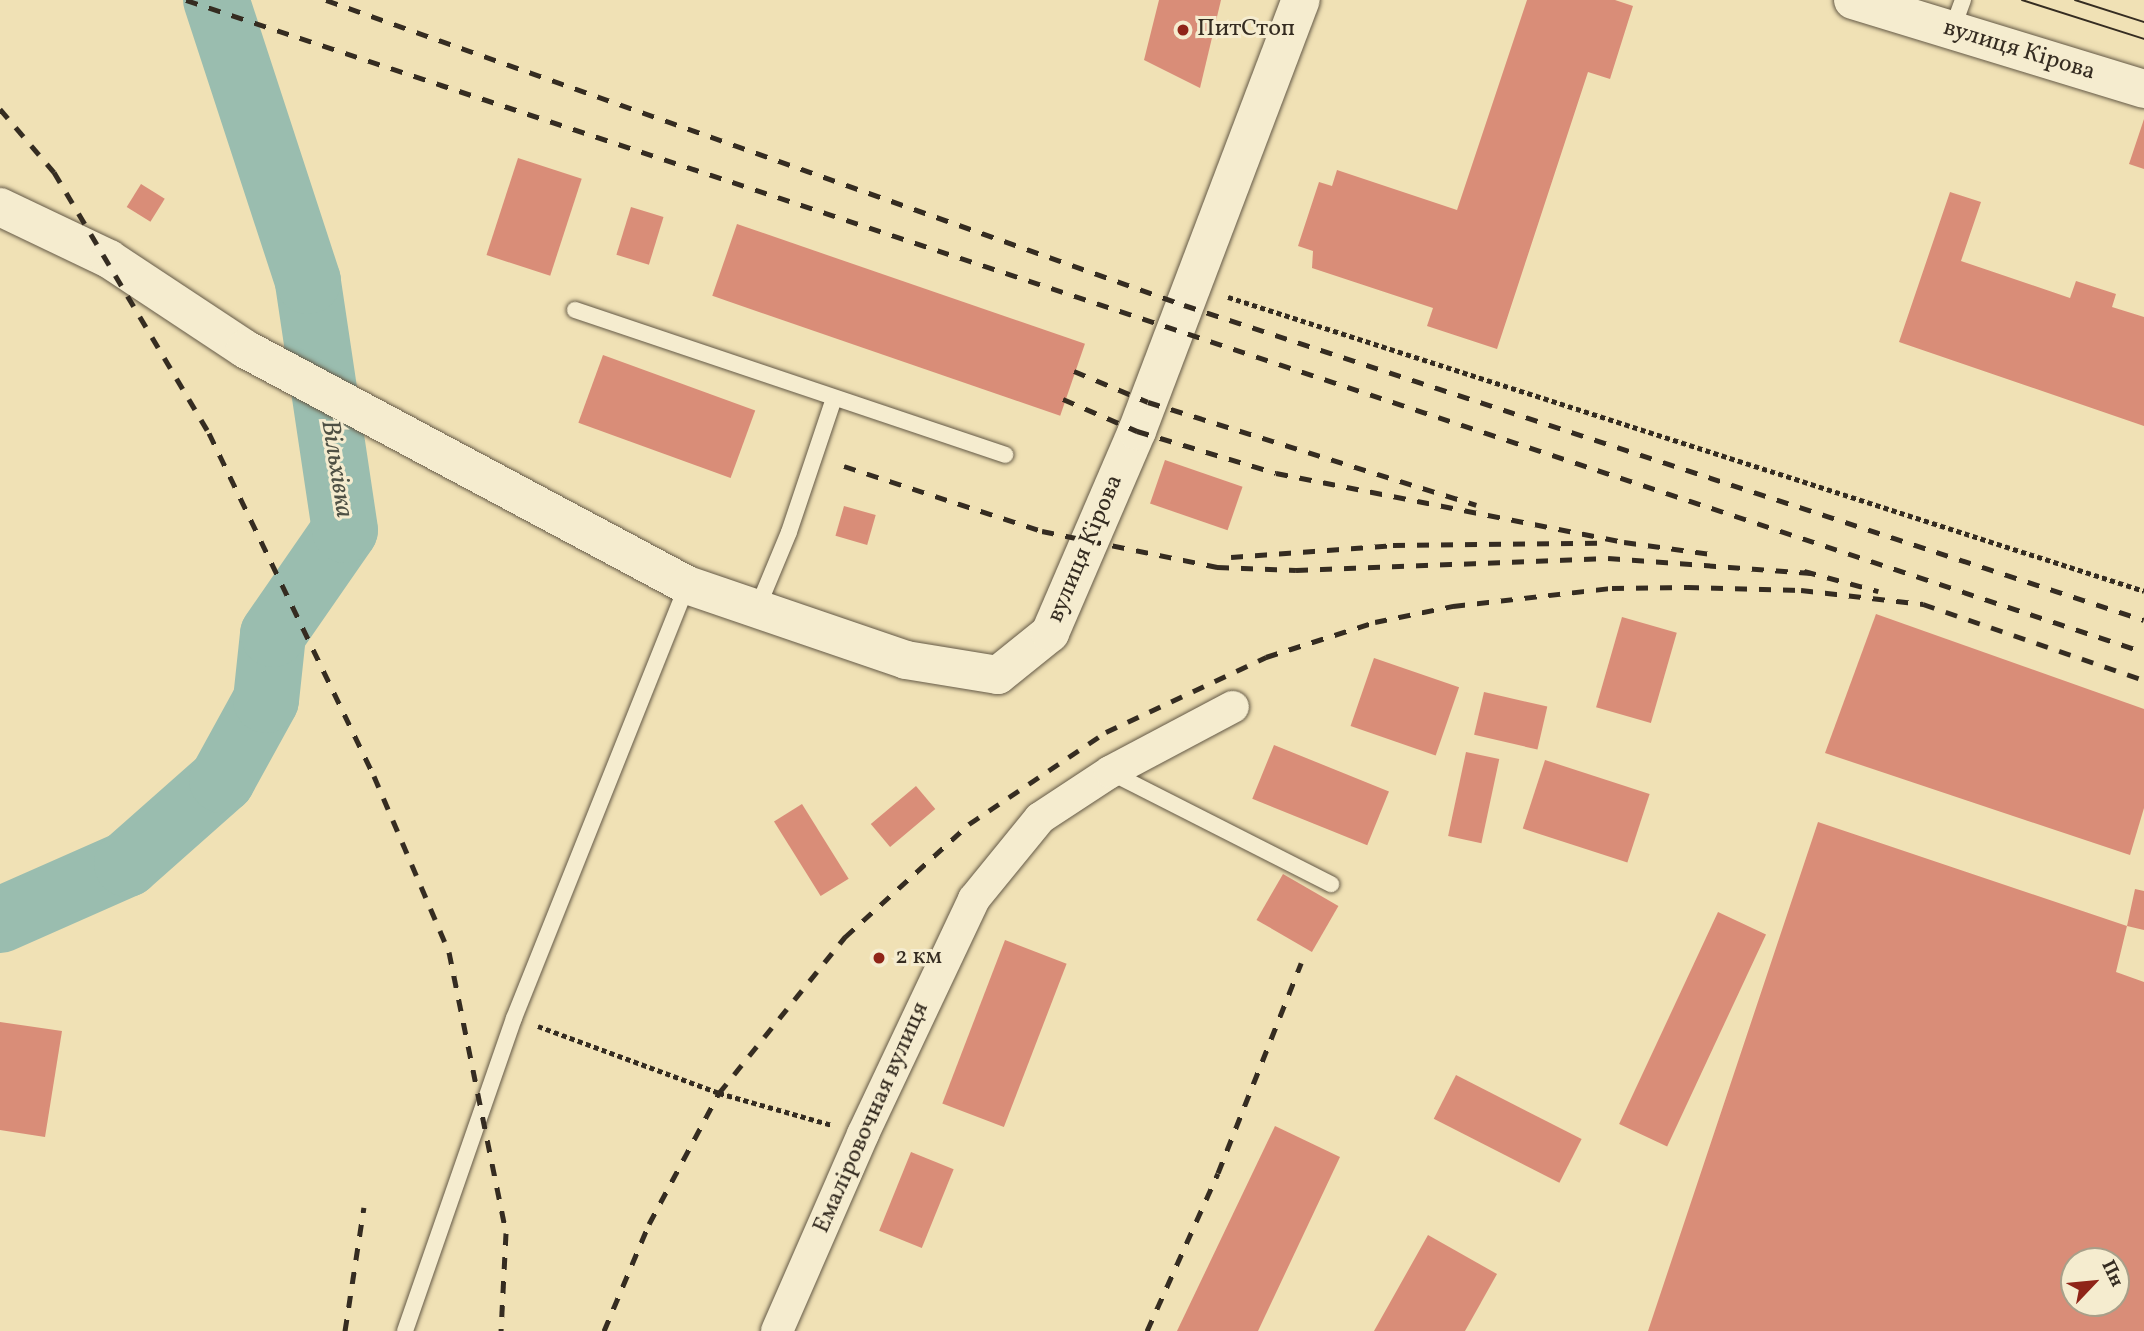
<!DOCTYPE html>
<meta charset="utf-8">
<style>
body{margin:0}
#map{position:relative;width:2144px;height:1331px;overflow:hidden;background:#f0e1b5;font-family:Vollkorn,serif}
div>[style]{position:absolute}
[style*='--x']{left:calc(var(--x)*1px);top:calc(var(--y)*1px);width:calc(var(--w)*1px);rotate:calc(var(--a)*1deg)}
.river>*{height:66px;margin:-33px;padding:0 33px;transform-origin:33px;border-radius:33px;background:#9abdaf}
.building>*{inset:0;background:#d98d78;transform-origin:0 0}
.path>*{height:4.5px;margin-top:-2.25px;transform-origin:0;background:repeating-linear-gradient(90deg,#352c21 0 5px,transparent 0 8.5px)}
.roads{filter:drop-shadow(0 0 2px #645946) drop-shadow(0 0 2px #645946)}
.lane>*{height:16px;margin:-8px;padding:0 8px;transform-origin:8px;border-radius:8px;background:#f5eccf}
.street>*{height:32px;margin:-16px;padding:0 16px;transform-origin:16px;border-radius:16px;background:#f5eccf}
.secondary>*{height:38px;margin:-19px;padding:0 19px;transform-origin:19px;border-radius:19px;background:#f5eccf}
.tram>*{height:2px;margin:-1px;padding:0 1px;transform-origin:1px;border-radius:1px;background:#352c21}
.rail>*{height:5px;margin-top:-2.5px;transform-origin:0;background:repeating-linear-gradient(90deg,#352c21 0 12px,transparent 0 24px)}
.dots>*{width:19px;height:19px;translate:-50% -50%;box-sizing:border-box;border:4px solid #f5eccf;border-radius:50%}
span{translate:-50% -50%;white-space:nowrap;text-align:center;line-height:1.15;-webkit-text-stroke:6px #f5eccf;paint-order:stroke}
.poi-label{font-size:24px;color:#352c21}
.left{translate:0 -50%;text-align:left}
.street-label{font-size:24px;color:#352c21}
.water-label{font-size:26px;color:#4e5044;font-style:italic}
.north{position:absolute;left:2060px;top:1247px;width:70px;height:70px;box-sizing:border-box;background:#f5eccf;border:2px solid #a89f89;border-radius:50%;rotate:64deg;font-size:19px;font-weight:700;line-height:28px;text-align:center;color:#352c21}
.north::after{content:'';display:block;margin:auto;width:24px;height:32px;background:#8f2418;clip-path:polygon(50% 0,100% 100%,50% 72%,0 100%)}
</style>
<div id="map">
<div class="river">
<i style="--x:0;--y:920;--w:139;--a:-23.8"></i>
<i style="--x:127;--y:864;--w:127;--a:-41.5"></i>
<i style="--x:222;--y:780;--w:91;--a:-61.2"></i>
<i style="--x:266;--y:700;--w:66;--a:-83.9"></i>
<i style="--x:273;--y:634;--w:126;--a:-55.3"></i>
<i style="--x:345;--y:530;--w:252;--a:-98.5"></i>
<i style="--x:308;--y:281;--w:296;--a:-108.1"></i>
</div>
<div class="building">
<i style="clip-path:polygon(1159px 0,1221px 0,1200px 88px,1144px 60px)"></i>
<i style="clip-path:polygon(1527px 0,1615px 0,1633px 6px,1610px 79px,1588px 72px,1497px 349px,1427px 326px,1433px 308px,1312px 268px,1313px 251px,1298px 246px,1319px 182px,1332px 186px,1337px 170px,1457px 210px)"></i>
<i style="clip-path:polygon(2144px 119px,2144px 169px,2129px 164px)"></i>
<i style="left:518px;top:158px;width:67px;height:102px;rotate:18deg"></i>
<i style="left:141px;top:184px;width:28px;height:27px;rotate:32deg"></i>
<i style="clip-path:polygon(1950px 192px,1981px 202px,1961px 261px,2070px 298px,2076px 281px,2116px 294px,2112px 307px,2144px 317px,2144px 426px,1899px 342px)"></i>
<i style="left:631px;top:207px;width:34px;height:50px;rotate:17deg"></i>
<i style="left:737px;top:224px;width:368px;height:76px;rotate:19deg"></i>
<i style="left:603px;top:355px;width:162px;height:72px;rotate:20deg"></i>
<i style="left:1165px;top:460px;width:82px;height:46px;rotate:19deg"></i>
<i style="left:844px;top:506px;width:33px;height:31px;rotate:16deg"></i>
<i style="clip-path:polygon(1876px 614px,2144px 709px,2144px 808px,2130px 855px,1825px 753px)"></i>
<i style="left:1622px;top:617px;width:57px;height:94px;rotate:16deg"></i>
<i style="left:1374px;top:658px;width:90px;height:72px;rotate:19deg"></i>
<i style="left:1484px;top:692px;width:65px;height:44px;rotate:13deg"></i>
<i style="left:1274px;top:745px;width:124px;height:58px;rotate:22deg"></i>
<i style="left:1466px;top:752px;width:34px;height:86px;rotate:12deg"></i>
<i style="left:1545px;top:760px;width:110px;height:72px;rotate:18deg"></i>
<i style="left:916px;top:786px;width:30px;height:59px;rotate:50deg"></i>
<i style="left:802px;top:804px;width:88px;height:33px;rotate:58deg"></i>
<i style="clip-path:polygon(evenodd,1818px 822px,2127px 926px,2135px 889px,2144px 891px,2144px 930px,2127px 926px,2116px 972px,2144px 982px,2144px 1331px,1648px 1331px,1818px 822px,2074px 1261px,2116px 1261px,2116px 1303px,2074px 1303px,2074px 1261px)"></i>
<i style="left:1283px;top:874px;width:64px;height:53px;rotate:30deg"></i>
<i style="left:1718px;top:912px;width:53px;height:234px;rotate:25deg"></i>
<i style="left:1005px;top:940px;width:66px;height:175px;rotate:21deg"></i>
<i style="clip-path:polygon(0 1022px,62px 1031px,45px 1137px,0 1130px)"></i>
<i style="left:1456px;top:1075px;width:141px;height:49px;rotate:27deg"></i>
<i style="clip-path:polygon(1275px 1126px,1340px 1157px,1258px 1331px,1177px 1331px)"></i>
<i style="left:911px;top:1152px;width:46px;height:85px;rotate:22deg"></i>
<i style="clip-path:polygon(1428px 1235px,1497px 1274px,1465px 1331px,1374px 1331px)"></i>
</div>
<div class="path">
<i style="--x:1228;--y:297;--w:962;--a:17.79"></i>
<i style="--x:538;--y:1026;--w:193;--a:20.3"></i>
<i style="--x:719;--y:1093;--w:117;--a:15.8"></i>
</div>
<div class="roads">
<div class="lane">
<i style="--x:1952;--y:30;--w:32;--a:-70"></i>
<i style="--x:575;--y:310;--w:454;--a:18.6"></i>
<i style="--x:757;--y:609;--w:83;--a:-67.4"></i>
<i style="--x:789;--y:532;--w:141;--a:-71.4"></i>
<i style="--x:1110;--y:772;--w:248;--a:26.9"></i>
<i style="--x:405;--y:1331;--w:331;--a:-70.8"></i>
<i style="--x:514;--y:1018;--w:466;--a:-68.2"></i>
</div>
<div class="street">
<i style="--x:777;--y:1331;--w:215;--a:-66.4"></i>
<i style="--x:863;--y:1134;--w:260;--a:-64.7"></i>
<i style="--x:974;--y:899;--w:104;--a:-50.8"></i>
<i style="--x:1040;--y:818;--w:84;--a:-33.3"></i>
<i style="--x:1110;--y:772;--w:139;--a:-27.9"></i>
</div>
<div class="secondary">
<i style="--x:1853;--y:0;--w:304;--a:17"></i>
<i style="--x:0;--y:207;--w:121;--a:25.5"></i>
<i style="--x:109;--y:259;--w:163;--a:33.5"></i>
<i style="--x:245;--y:349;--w:501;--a:28.1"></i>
<i style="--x:687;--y:585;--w:231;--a:18.9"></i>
<i style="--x:906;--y:660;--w:93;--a:9.3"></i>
<i style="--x:998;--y:675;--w:67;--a:-38.9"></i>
<i style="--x:1050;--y:633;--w:220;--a:-66.7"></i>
<i style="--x:1137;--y:431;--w:461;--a:-69.2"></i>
</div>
</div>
<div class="tram">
<i style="--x:2022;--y:0;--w:128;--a:17.7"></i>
<i style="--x:2075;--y:0;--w:72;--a:17.7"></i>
</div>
<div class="rail">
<i style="--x:186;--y:0;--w:2064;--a:18.42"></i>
<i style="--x:326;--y:0;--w:911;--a:19.57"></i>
<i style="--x:1184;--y:305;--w:1010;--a:18.17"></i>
<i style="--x:0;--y:109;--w:83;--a:49.4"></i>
<i style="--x:54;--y:172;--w:304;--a:59.3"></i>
<i style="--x:209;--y:433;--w:381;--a:64.3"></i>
<i style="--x:374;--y:776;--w:191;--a:66.9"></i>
<i style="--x:449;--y:952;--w:287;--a:78.5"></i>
<i style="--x:506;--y:1233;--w:98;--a:92.9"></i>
<i style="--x:1074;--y:371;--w:80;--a:22.7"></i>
<i style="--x:1148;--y:402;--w:344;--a:17.4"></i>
<i style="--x:1063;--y:399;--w:81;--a:23.4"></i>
<i style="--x:1137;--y:431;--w:145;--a:16.8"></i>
<i style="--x:1276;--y:473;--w:355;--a:11.2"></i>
<i style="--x:1624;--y:542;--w:95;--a:7.9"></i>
<i style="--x:844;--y:466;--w:208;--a:18.2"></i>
<i style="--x:1042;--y:531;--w:179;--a:11.6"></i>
<i style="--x:1217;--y:567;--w:79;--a:2.2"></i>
<i style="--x:1296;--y:570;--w:312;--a:-2.2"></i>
<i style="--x:1608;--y:558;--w:204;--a:4.2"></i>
<i style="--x:1231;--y:557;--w:162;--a:-4.2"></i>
<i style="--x:1393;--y:545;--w:205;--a:-0.6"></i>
<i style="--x:1804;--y:571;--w:77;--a:15.1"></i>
<i style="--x:345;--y:1331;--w:125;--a:-81.3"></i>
<i style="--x:604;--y:1331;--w:116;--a:-67.2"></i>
<i style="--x:649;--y:1224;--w:149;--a:-61.9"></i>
<i style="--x:719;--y:1093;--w:201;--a:-51.1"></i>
<i style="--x:845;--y:937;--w:168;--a:-42.3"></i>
<i style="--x:969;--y:824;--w:165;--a:-33.9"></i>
<i style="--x:1106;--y:732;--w:177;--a:-25.1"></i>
<i style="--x:1266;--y:657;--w:114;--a:-17.8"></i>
<i style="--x:1375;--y:622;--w:80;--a:-11.6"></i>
<i style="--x:1453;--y:606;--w:160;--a:-6.5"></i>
<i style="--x:1612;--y:588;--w:75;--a:-0.8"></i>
<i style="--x:1687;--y:587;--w:114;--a:1.5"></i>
<i style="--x:1801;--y:590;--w:123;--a:6.5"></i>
<i style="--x:1923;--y:604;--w:234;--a:19"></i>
<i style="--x:1147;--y:1331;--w:173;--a:-65.8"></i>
<i style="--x:1218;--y:1173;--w:226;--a:-68.4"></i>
</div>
<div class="dots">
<i style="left:1183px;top:30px;background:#8f2418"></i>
<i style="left:879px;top:958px;background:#8f2418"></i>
</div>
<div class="poi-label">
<span class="left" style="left:1197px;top:30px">ПитСтоп</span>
<span class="left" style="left:895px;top:958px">2 км</span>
</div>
<div class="street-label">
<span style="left:2019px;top:51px;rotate:17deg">вулиця Кірова</span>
<span style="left:1086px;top:549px;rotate:-67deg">вулиця Кірова</span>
<span style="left:872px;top:1118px;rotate:-66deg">Емаліровочная вулиця</span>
</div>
<div class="water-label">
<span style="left:336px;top:469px;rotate:81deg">Вільхівка</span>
</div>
<div class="north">Пн</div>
</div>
